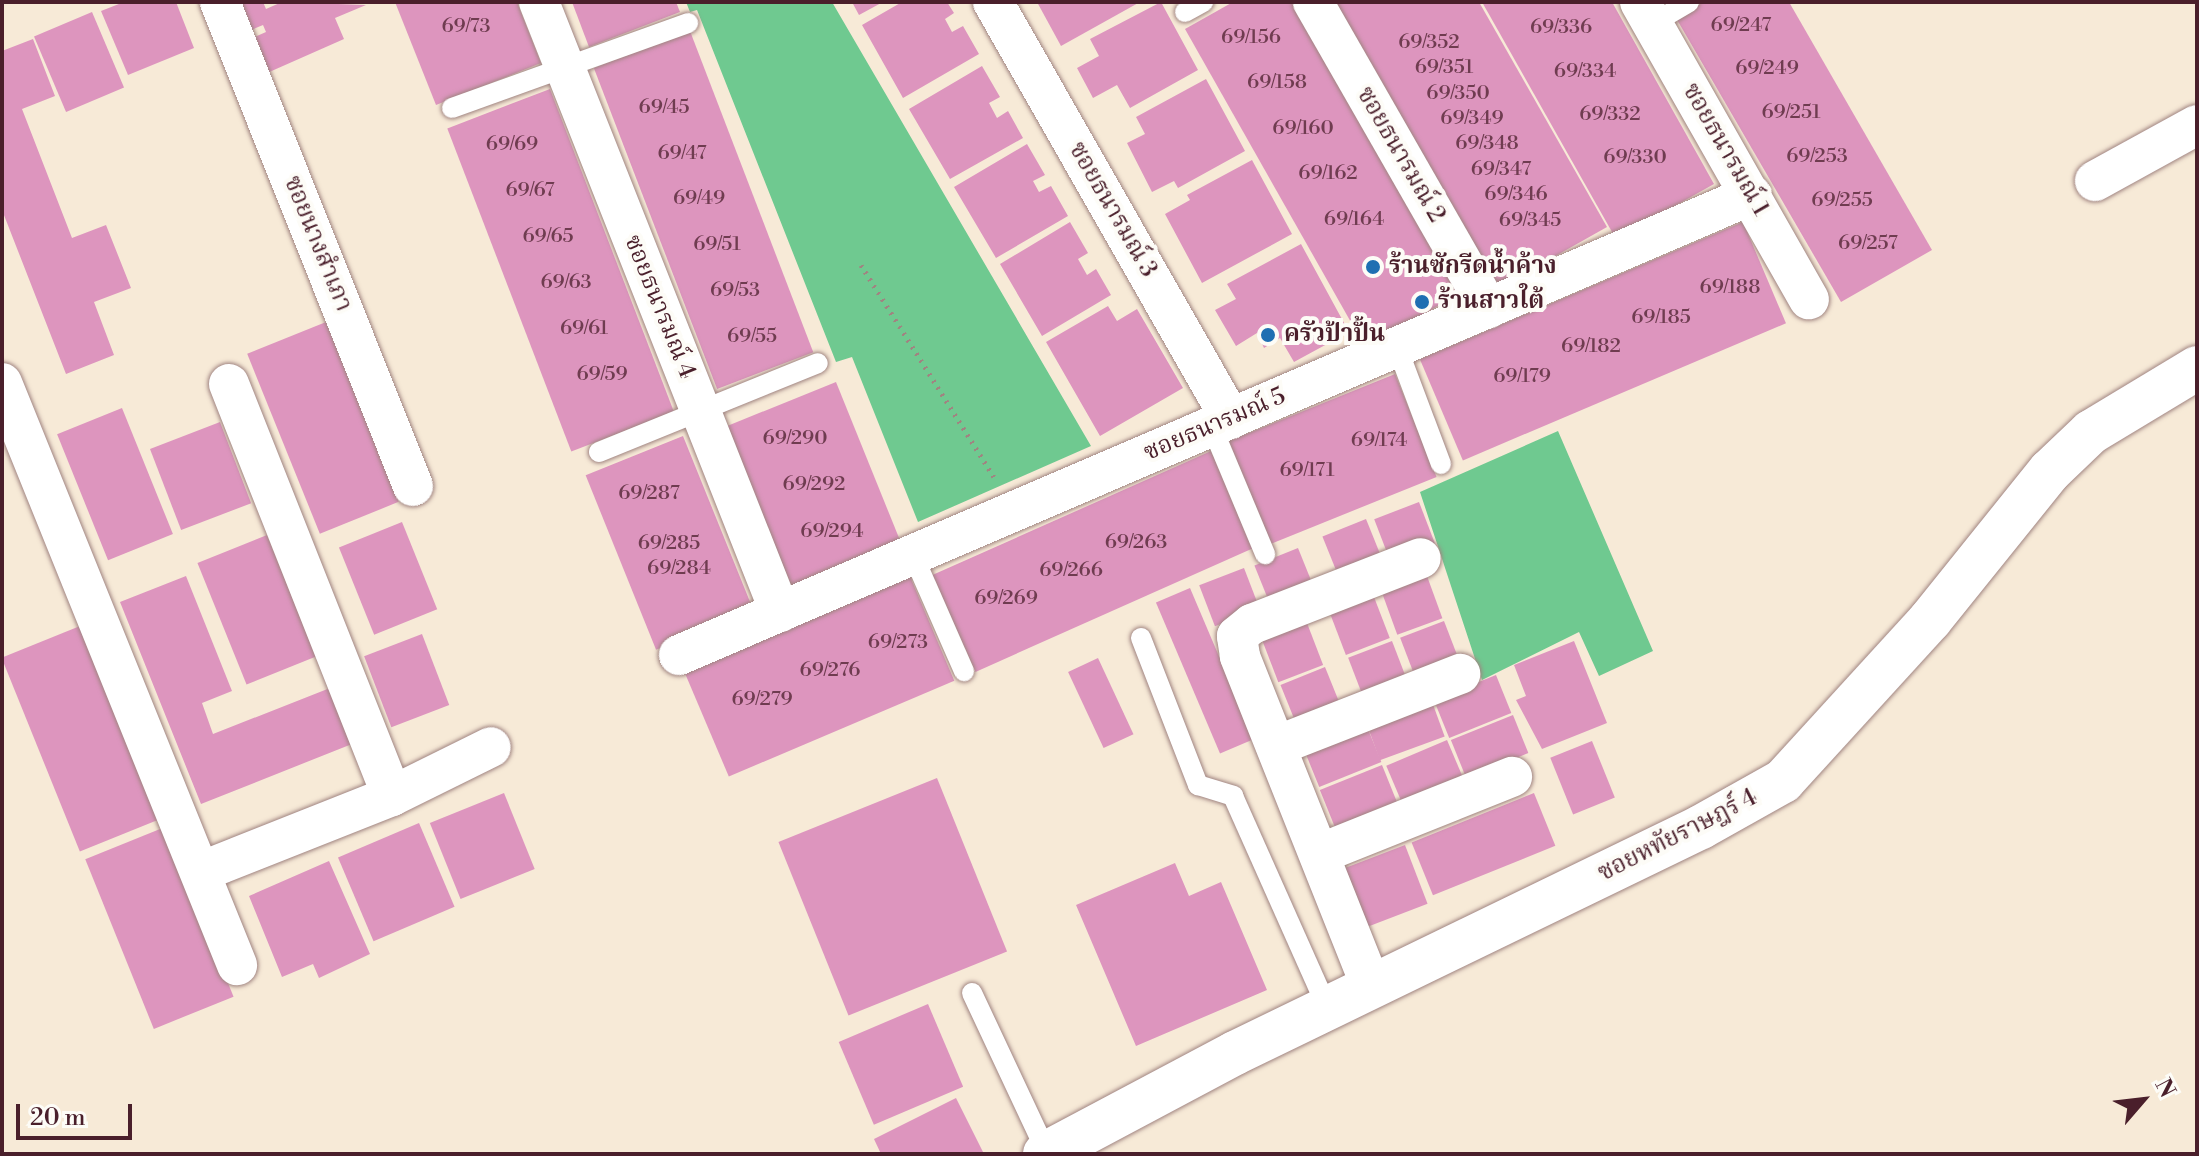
<!DOCTYPE html>
<meta charset="utf-8">
<style>
body{margin:0}
#map{position:relative;width:2199px;height:1156px;overflow:hidden;background:#f7ead7;font-family:"Libre Bodoni","Noto Serif Thai",serif}
div>[style]{position:absolute}
[style*='--x']{left:calc(var(--x)*1px);top:calc(var(--y)*1px);width:calc(var(--w)*1px);rotate:calc(var(--a)*1deg)}
.green>*{inset:0;background:#6fc990}
.building>*{inset:0;background:#dd95be;transform-origin:0 0}
.path>*{height:5px;margin-top:-2.5px;transform-origin:0;background:repeating-linear-gradient(90deg,#a08481 0 2px,transparent 0 8px)}
.roads{filter:drop-shadow(0 0 2px #a08481) drop-shadow(0 0 2px #a08481)}
.service>*{height:20px;margin:-10px;padding:0 10px;transform-origin:10px;border-radius:10px;background:#fff}
.minor>*{height:40px;margin:-20px;padding:0 20px;transform-origin:20px;border-radius:20px;background:#fff}
.tertiary>*{height:44px;margin:-22px;padding:0 22px;transform-origin:22px;border-radius:22px;background:#fff}
.dots>*{width:22px;height:22px;translate:-50% -50%;box-sizing:border-box;border:4px solid #fdfcf7;border-radius:50%}
span{translate:-50% -50%;white-space:nowrap;text-align:center;line-height:1.15;-webkit-text-stroke:8px #fdfcf7;paint-order:stroke}
.number-label{font-size:20px;color:#6f3c50}
.number-label span{-webkit-text-stroke-width:0}
.street-label{font-size:24px;color:#4a1f2b}
.poi-label{font-size:24px;color:#4a1f2b;font-weight:700}
.left{translate:0 -50%;text-align:left}
.frame{position:absolute;inset:0;border:4px solid #4a1f2b;pointer-events:none}
.north{position:absolute;left:2103px;top:1060px;width:80px;height:80px;-webkit-text-stroke:6px #fdfcf7;paint-order:stroke;rotate:62deg;font-size:22px;font-weight:700;line-height:32px;text-align:center;color:#4a1f2b}
.north::after{content:'';display:block;margin:auto;width:28px;height:36px;background:#4a1f2b;clip-path:polygon(50% 0,100% 100%,50% 72%,0 100%)}
.scale{position:absolute;left:16px;top:1104px;width:116px;height:36px;box-sizing:border-box;border:4px solid #4a1f2b;border-top:0;padding-left:10px;font-size:24px;line-height:28px;white-space:nowrap;color:#4a1f2b;-webkit-text-stroke:6px #fdfcf7;paint-order:stroke}
</style>
<div id="map">
<div class="green">
<i style="clip-path:polygon(686px 2px,832px 2px,1091px 446px,918px 522px,852px 357px,836px 362px,697px 10px,690px 12px)"></i>
<i style="clip-path:polygon(1558px 431px,1653px 651px,1599px 676px,1579px 632px,1482px 680px,1420px 492px)"></i>
</div>
<div class="building">
<i style="clip-path:polygon(124px 2px,176px 2px,194px 48px,128px 75px,101px 11px)"></i>
<i style="clip-path:polygon(247px 2px,263px 2px,266px 9px,282px 2px,366px 5px,335px 18px,344px 39px,258px 77px,243px 42px,266px 32px,263px 25px,244px 33px,234px 8px)"></i>
<i style="clip-path:polygon(395px 2px,517px 2px,541px 63px,436px 105px)"></i>
<i style="clip-path:polygon(572px 2px,676px 2px,680px 12px,589px 47px)"></i>
<i style="clip-path:polygon(852px 2px,883px 2px,859px 15px)"></i>
<i style="clip-path:polygon(902px 2px,947px 2px,954px 13px,945px 19px,952px 32px,963px 26px,979px 54px,903px 98px,862px 25px)"></i>
<i style="clip-path:polygon(1037px 2px,1140px 2px,1061px 46px)"></i>
<i style="clip-path:polygon(1161px 2px,1198px 70px,1130px 108px,1117px 85px,1093px 98px,1077px 68px,1099px 56px,1090px 39px)"></i>
<i style="clip-path:polygon(1233px 2px,1293px 2px,1459px 294px,1365px 347px,1185px 29px)"></i>
<i style="clip-path:polygon(1333px 2px,1479px 2px,1607px 227px,1497px 289px)"></i>
<i style="clip-path:polygon(1482px 2px,1612px 2px,1714px 184px,1616px 239px)"></i>
<i style="clip-path:polygon(1704px 2px,1789px 2px,1932px 250px,1841px 302px,1676px 18px)"></i>
<i style="left:92px;top:12px;width:82px;height:63px;rotate:67deg"></i>
<i style="left:690px;top:31px;width:344px;height:103px;rotate:69deg"></i>
<i style="clip-path:polygon(33px 39px,55px 96px,22px 109px,72px 238px,106px 225px,131px 288px,94px 302px,114px 355px,66px 374px,2px 210px,2px 51px)"></i>
<i style="clip-path:polygon(982px 66px,1000px 97px,989px 103px,997px 118px,1008px 111px,1023px 138px,950px 179px,909px 109px)"></i>
<i style="clip-path:polygon(1206px 79px,1245px 151px,1178px 188px,1174px 181px,1152px 192px,1127px 143px,1145px 134px,1136px 117px)"></i>
<i style="left:550px;top:89px;width:346px;height:110px;rotate:69deg"></i>
<i style="clip-path:polygon(1027px 144px,1045px 175px,1033px 181px,1039px 192px,1051px 186px,1068px 216px,996px 258px,954px 187px)"></i>
<i style="clip-path:polygon(1252px 160px,1292px 234px,1202px 283px,1165px 214px,1190px 200px,1187px 195px)"></i>
<i style="clip-path:polygon(1070px 222px,1088px 253px,1078px 259px,1087px 275px,1096px 269px,1111px 295px,1042px 336px,1000px 264px)"></i>
<i style="left:1743px;top:222px;width:110px;height:351px;rotate:67deg"></i>
<i style="clip-path:polygon(1301px 244px,1349px 332px,1294px 362px,1280px 338px,1264px 348px,1257px 333px,1236px 346px,1215px 310px,1236px 299px,1227px 284px)"></i>
<i style="clip-path:polygon(1108px 306px,1117px 321px,1137px 309px,1183px 388px,1100px 436px,1046px 342px)"></i>
<i style="left:326px;top:322px;width:194px;height:85px;rotate:68deg"></i>
<i style="left:1395px;top:374px;width:111px;height:183px;rotate:68deg"></i>
<i style="left:836px;top:382px;width:174px;height:118px;rotate:68deg"></i>
<i style="left:122px;top:408px;width:136px;height:70px;rotate:68deg"></i>
<i style="left:220px;top:422px;width:87px;height:75px;rotate:69deg"></i>
<i style="left:683px;top:436px;width:188px;height:105px;rotate:68deg"></i>
<i style="left:1211px;top:451px;width:106px;height:305px;rotate:66deg"></i>
<i style="left:1419px;top:502px;width:44px;height:48px;rotate:69deg"></i>
<i style="left:1366px;top:519px;width:45px;height:47px;rotate:68deg"></i>
<i style="left:402px;top:522px;width:94px;height:68px;rotate:68deg"></i>
<i style="left:267px;top:535px;width:131px;height:75px;rotate:68deg"></i>
<i style="left:1298px;top:548px;width:45px;height:47px;rotate:68deg"></i>
<i style="left:1244px;top:568px;width:44px;height:48px;rotate:69deg"></i>
<i style="left:909px;top:574px;width:116px;height:245px;rotate:67deg"></i>
<i style="clip-path:polygon(186px 576px,232px 691px,202px 703px,213px 734px,330px 688px,352px 744px,201px 804px,120px 602px)"></i>
<i style="left:1427px;top:576px;width:45px;height:48px;rotate:70deg"></i>
<i style="left:1190px;top:588px;width:164px;height:37px;rotate:67deg"></i>
<i style="left:1374px;top:597px;width:44px;height:47px;rotate:69deg"></i>
<i style="left:1444px;top:621px;width:44px;height:47px;rotate:69deg"></i>
<i style="left:1307px;top:623px;width:45px;height:48px;rotate:69deg"></i>
<i style="left:85px;top:624px;width:209px;height:90px;rotate:68deg"></i>
<i style="left:422px;top:634px;width:76px;height:62px;rotate:69deg"></i>
<i style="left:1392px;top:641px;width:45px;height:47px;rotate:69deg"></i>
<i style="clip-path:polygon(1574px 641px,1607px 723px,1542px 749px,1516px 700px,1526px 696px,1514px 665px)"></i>
<i style="left:1098px;top:658px;width:84px;height:33px;rotate:65deg"></i>
<i style="left:1325px;top:667px;width:45px;height:48px;rotate:68deg"></i>
<i style="left:1496px;top:675px;width:41px;height:67px;rotate:68deg"></i>
<i style="left:1431px;top:699px;width:40px;height:69px;rotate:70deg"></i>
<i style="left:1513px;top:715px;width:41px;height:67px;rotate:68deg"></i>
<i style="left:1366px;top:724px;width:41px;height:67px;rotate:68deg"></i>
<i style="left:1447px;top:740px;width:41px;height:66px;rotate:67deg"></i>
<i style="left:1592px;top:741px;width:61px;height:45px;rotate:68deg"></i>
<i style="left:1382px;top:765px;width:41px;height:67px;rotate:68deg"></i>
<i style="left:937px;top:778px;width:187px;height:171px;rotate:68deg"></i>
<i style="left:504px;top:793px;width:82px;height:80px;rotate:68deg"></i>
<i style="left:1534px;top:793px;width:57px;height:132px;rotate:68deg"></i>
<i style="left:419px;top:823px;width:91px;height:88px;rotate:67deg"></i>
<i style="left:165px;top:827px;width:183px;height:86px;rotate:68deg"></i>
<i style="left:1405px;top:845px;width:63px;height:67px;rotate:69deg"></i>
<i style="clip-path:polygon(329px 861px,370px 954px,319px 978px,313px 964px,282px 977px,249px 896px)"></i>
<i style="clip-path:polygon(1175px 863px,1189px 896px,1221px 882px,1267px 990px,1136px 1046px,1076px 905px)"></i>
<i style="left:928px;top:1004px;width:90px;height:97px;rotate:67deg"></i>
<i style="clip-path:polygon(956px 1098px,984px 1154px,881px 1154px,874px 1139px)"></i>
</div>
<div class="path">
<i style="--x:861;--y:265;--w:250;--a:57.9"></i>
</div>
<div class="roads">
<div class="service">
<i style="--x:1185;--y:12;--w:21;--a:-29"></i>
<i style="--x:1652;--y:24;--w:43;--a:-30.7"></i>
<i style="--x:452;--y:108;--w:251;--a:-19.8"></i>
<i style="--x:1397;--y:347;--w:125;--a:69.4"></i>
<i style="--x:1212;--y:427;--w:138;--a:67.3"></i>
<i style="--x:599;--y:452;--w:236;--a:-22.1"></i>
<i style="--x:913;--y:555;--w:127;--a:66.3"></i>
<i style="--x:1141;--y:638;--w:158;--a:68.8"></i>
<i style="--x:1198;--y:785;--w:37;--a:17"></i>
<i style="--x:1233;--y:796;--w:231;--a:66"></i>
<i style="--x:972;--y:993;--w:177;--a:64.9"></i>
</div>
<div class="minor">
<i style="--x:220;--y:2;--w:521;--a:68.26"></i>
<i style="--x:539;--y:2;--w:656;--a:68.44"></i>
<i style="--x:993;--y:2;--w:480;--a:60.3"></i>
<i style="--x:1313;--y:2;--w:353;--a:60.2"></i>
<i style="--x:1640;--y:2;--w:342;--a:60.4"></i>
<i style="--x:2095;--y:181;--w:116;--a:-28.8"></i>
<i style="--x:2;--y:383;--w:628;--a:68.01"></i>
<i style="--x:229;--y:384;--w:443;--a:68.4"></i>
<i style="--x:679;--y:655;--w:1167;--a:-23.22"></i>
<i style="--x:1276;--y:746;--w:198;--a:-21.4"></i>
<i style="--x:1319;--y:854;--w:208;--a:-21.8"></i>
<i style="--x:200;--y:872;--w:206;--a:-21.6"></i>
<i style="--x:392;--y:796;--w:110;--a:-26.3"></i>
<i style="--x:1371;--y:986;--w:355;--a:-111.7"></i>
<i style="--x:1240;--y:656;--w:20;--a:-99"></i>
<i style="--x:1237;--y:636;--w:19;--a:-39"></i>
<i style="--x:1252;--y:624;--w:181;--a:-21.3"></i>
</div>
<div class="tertiary">
<i style="--x:1045;--y:1154;--w:215;--a:-28"></i>
<i style="--x:1235;--y:1053;--w:518;--a:-25.87"></i>
<i style="--x:1701;--y:827;--w:94;--a:-29.3"></i>
<i style="--x:1783;--y:781;--w:218;--a:-47.6"></i>
<i style="--x:1930;--y:620;--w:191;--a:-51.2"></i>
<i style="--x:2050;--y:471;--w:57;--a:-43.6"></i>
<i style="--x:2091;--y:432;--w:124;--a:-31.1"></i>
</div>
</div>
<div class="dots">
<i style="left:1373px;top:267px;background:#1f6fb2"></i>
<i style="left:1422px;top:302px;background:#1f6fb2"></i>
<i style="left:1268px;top:335px;background:#1f6fb2"></i>
</div>
<div class="number-label">
<span style="left:1741px;top:25px">69/247</span>
<span style="left:466px;top:26px">69/73</span>
<span style="left:1561px;top:27px">69/336</span>
<span style="left:1251px;top:37px">69/156</span>
<span style="left:1429px;top:42px">69/352</span>
<span style="left:1444px;top:67px">69/351</span>
<span style="left:1767px;top:68px">69/249</span>
<span style="left:1585px;top:71px">69/334</span>
<span style="left:1277px;top:82px">69/158</span>
<span style="left:1458px;top:93px">69/350</span>
<span style="left:664px;top:107px">69/45</span>
<span style="left:1791px;top:112px">69/251</span>
<span style="left:1610px;top:114px">69/332</span>
<span style="left:1472px;top:118px">69/349</span>
<span style="left:1303px;top:128px">69/160</span>
<span style="left:1487px;top:143px">69/348</span>
<span style="left:512px;top:144px">69/69</span>
<span style="left:682px;top:153px">69/47</span>
<span style="left:1817px;top:156px">69/253</span>
<span style="left:1635px;top:157px">69/330</span>
<span style="left:1501px;top:169px">69/347</span>
<span style="left:1328px;top:173px">69/162</span>
<span style="left:530px;top:190px">69/67</span>
<span style="left:1516px;top:194px">69/346</span>
<span style="left:699px;top:198px">69/49</span>
<span style="left:1842px;top:200px">69/255</span>
<span style="left:1354px;top:219px">69/164</span>
<span style="left:1530px;top:220px">69/345</span>
<span style="left:548px;top:236px">69/65</span>
<span style="left:1868px;top:243px">69/257</span>
<span style="left:717px;top:244px">69/51</span>
<span style="left:566px;top:282px">69/63</span>
<span style="left:1730px;top:287px">69/188</span>
<span style="left:735px;top:290px">69/53</span>
<span style="left:1661px;top:317px">69/185</span>
<span style="left:584px;top:328px">69/61</span>
<span style="left:752px;top:336px">69/55</span>
<span style="left:1591px;top:346px">69/182</span>
<span style="left:602px;top:374px">69/59</span>
<span style="left:1522px;top:376px">69/179</span>
<span style="left:795px;top:438px">69/290</span>
<span style="left:1379px;top:440px">69/174</span>
<span style="left:1307px;top:470px">69/171</span>
<span style="left:814px;top:484px">69/292</span>
<span style="left:649px;top:493px">69/287</span>
<span style="left:832px;top:531px">69/294</span>
<span style="left:1136px;top:542px">69/263</span>
<span style="left:669px;top:543px">69/285</span>
<span style="left:679px;top:568px">69/284</span>
<span style="left:1071px;top:570px">69/266</span>
<span style="left:1006px;top:598px">69/269</span>
<span style="left:898px;top:642px">69/273</span>
<span style="left:830px;top:670px">69/276</span>
<span style="left:762px;top:699px">69/279</span>
</div>
<div class="street-label">
<span style="left:1725px;top:150px;rotate:60deg">ซอยธนารมณ์ 1</span>
<span style="left:1400px;top:155px;rotate:60deg">ซอยธนารมณ์ 2</span>
<span style="left:1112px;top:210px;rotate:60deg">ซอยธนารมณ์ 3</span>
<span style="left:317px;top:244px;rotate:68deg">ซอยนางสำเภา</span>
<span style="left:659px;top:307px;rotate:68deg">ซอยธนารมณ์ 4</span>
<span style="left:1215px;top:425px;rotate:-23deg">ซอยธนารมณ์ 5</span>
<span style="left:1678px;top:836px;rotate:-27deg">ซอยหทัยราษฎร์ 4</span>
</div>
<div class="poi-label">
<span class="left" style="left:1389px;top:267px">ร้านซักรีดน้ำค้าง</span>
<span class="left" style="left:1438px;top:302px">ร้านสาวใต้</span>
<span class="left" style="left:1284px;top:335px">ครัวป้าปั้น</span>
</div>
<div class="frame"></div>
<div class="north">N</div>
<div class="scale">20 m</div>
</div>
